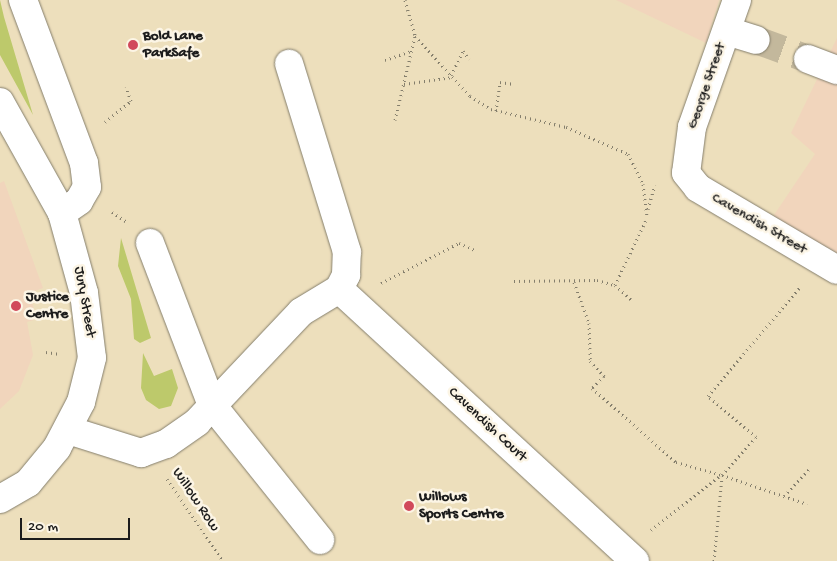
<!DOCTYPE html>
<style>
body{margin:0}
#map{position:relative;width:837px;height:561px;overflow:hidden;background:#eddfbc;font-family:"Gochi Hand",sans-serif}
div>[style]{position:absolute}
[style*='--x']{left:calc(var(--x)*1px);top:calc(var(--y)*1px);width:calc(var(--w)*1px);rotate:calc(var(--a)*1deg)}
.built>*{inset:0;background:#f1d5bc}
.green>*{inset:0;background:#bdc96b}
.minor-tunnel>*{height:28px;margin-top:-14px;transform-origin:0;background:repeating-linear-gradient(90deg,#c3b89c 0 28px,transparent 0 42px)}
.path>*{height:3px;margin-top:-1.5px;transform-origin:0;background:repeating-linear-gradient(90deg,#847e6c 0 1px,transparent 0 5px)}
.roads{filter:drop-shadow(0 0 1px #847e6c) drop-shadow(0 0 1px #847e6c)}
.minor>*{height:28px;margin:-14px;padding:0 14px;transform-origin:14px;border-radius:14px;background:#fff}
.dots>*{width:14px;height:14px;translate:-50% -50%;box-sizing:border-box;border:2px solid #fcf5e5;border-radius:50%}
span{translate:-50% -50%;white-space:nowrap;text-align:center;line-height:1.15;-webkit-text-stroke:5px #fcf5e5;paint-order:stroke}
.poi-label{font-size:15px;color:#1c1c1c;font-weight:700}
.left{translate:0 -50%;text-align:left}
.street-label{font-size:15px;color:#1c1c1c}
.scale{position:absolute;left:20px;top:518px;width:110px;height:22px;box-sizing:border-box;border:2px solid #1c1c1c;border-top:0;padding-left:6px;font-size:15px;line-height:18px;white-space:nowrap;color:#1c1c1c;-webkit-text-stroke:4px #fcf5e5;paint-order:stroke}
</style>
<div id="map">
<div class="built">
<i style="clip-path:polygon(616px 0,719px 0,706px 43px)"></i>
<i style="clip-path:polygon(837px 38px,837px 261px,770px 221px,815px 154px,791px 133px)"></i>
<i style="clip-path:polygon(4px 181px,43px 288px,29px 293px,37px 319px,27px 322px,33px 355px,19px 391px,0 409px,0 183px)"></i>
</div>
<div class="green">
<i style="clip-path:polygon(0 0,4px 17px,33px 115px,0 55px)"></i>
<i style="clip-path:polygon(121px 238px,151px 338px,140px 343px,134px 339px,131px 299px,118px 266px)"></i>
<i style="clip-path:polygon(143px 353px,154px 376px,172px 369px,178px 388px,171px 406px,159px 409px,146px 400px,141px 388px)"></i>
</div>
<div class="minor-tunnel">
<i style="--x:756;--y:40;--w:55;--a:20.1"></i>
</div>
<div class="path">
<i style="--x:405;--y:0;--w:37;--a:74"></i>
<i style="--x:385;--y:60;--w:28;--a:-19"></i>
<i style="--x:451;--y:75;--w:27;--a:-63"></i>
<i style="--x:463;--y:51;--w:10;--a:53"></i>
<i style="--x:404;--y:84;--w:49;--a:-8.3"></i>
<i style="--x:496;--y:111;--w:29;--a:-82"></i>
<i style="--x:500;--y:82;--w:14;--a:8"></i>
<i style="--x:395;--y:120;--w:86;--a:-76.6"></i>
<i style="--x:415;--y:36;--w:81;--a:47.5"></i>
<i style="--x:470;--y:96;--w:25;--a:32"></i>
<i style="--x:491;--y:109;--w:77;--a:13.5"></i>
<i style="--x:566;--y:127;--w:68;--a:23.5"></i>
<i style="--x:628;--y:154;--w:34;--a:63"></i>
<i style="--x:643;--y:184;--w:33;--a:83"></i>
<i style="--x:105;--y:122;--w:33;--a:-39"></i>
<i style="--x:131;--y:101;--w:15;--a:-110"></i>
<i style="--x:648;--y:209;--w:25;--a:-74"></i>
<i style="--x:112;--y:212;--w:18;--a:34"></i>
<i style="--x:514;--y:281;--w:83;--a:-0.7"></i>
<i style="--x:597;--y:280;--w:19;--a:16"></i>
<i style="--x:615;--y:285;--w:74;--a:-64.5"></i>
<i style="--x:574;--y:282;--w:44;--a:69.9"></i>
<i style="--x:589;--y:323;--w:38;--a:88"></i>
<i style="--x:590;--y:361;--w:21;--a:47"></i>
<i style="--x:604;--y:376;--w:17;--a:135"></i>
<i style="--x:592;--y:388;--w:112;--a:41.4"></i>
<i style="--x:676;--y:462;--w:48;--a:15.8"></i>
<i style="--x:722;--y:475;--w:51;--a:-48.2"></i>
<i style="--x:756;--y:437;--w:63;--a:-139.5"></i>
<i style="--x:708;--y:396;--w:144;--a:-49.8"></i>
<i style="--x:381;--y:283;--w:88;--a:-27.1"></i>
<i style="--x:459;--y:243;--w:17;--a:24"></i>
<i style="--x:615;--y:285;--w:24;--a:42"></i>
<i style="--x:46;--y:352;--w:14;--a:8"></i>
<i style="--x:722;--y:475;--w:90;--a:18.8"></i>
<i style="--x:167;--y:479;--w:99;--a:55.7"></i>
<i style="--x:784;--y:496;--w:38;--a:-47"></i>
<i style="--x:651;--y:530;--w:89;--a:-38.2"></i>
<i style="--x:714;--y:561;--w:85;--a:-84.6"></i>
</div>
<div class="roads">
<div class="minor">
<i style="--x:23;--y:0;--w:174;--a:69.5"></i>
<i style="--x:84;--y:163;--w:24;--a:83"></i>
<i style="--x:87;--y:187;--w:16;--a:120"></i>
<i style="--x:79;--y:201;--w:21;--a:145"></i>
<i style="--x:737;--y:0;--w:135;--a:109.5"></i>
<i style="--x:692;--y:127;--w:46;--a:97.4"></i>
<i style="--x:686;--y:173;--w:19;--a:51"></i>
<i style="--x:698;--y:188;--w:161;--a:30.5"></i>
<i style="--x:727;--y:31;--w:30;--a:17"></i>
<i style="--x:808;--y:59;--w:31;--a:21"></i>
<i style="--x:0;--y:102;--w:127;--a:60.8"></i>
<i style="--x:62;--y:213;--w:83;--a:74.6"></i>
<i style="--x:84;--y:293;--w:65;--a:83"></i>
<i style="--x:92;--y:358;--w:45;--a:104"></i>
<i style="--x:81;--y:402;--w:52;--a:117.6"></i>
<i style="--x:57;--y:448;--w:45;--a:129.6"></i>
<i style="--x:28;--y:483;--w:32;--a:150"></i>
<i style="--x:150;--y:243;--w:173;--a:69.1"></i>
<i style="--x:212;--y:405;--w:173;--a:51.3"></i>
<i style="--x:339;--y:289;--w:402;--a:42.6"></i>
<i style="--x:68;--y:430;--w:77;--a:17.5"></i>
<i style="--x:141;--y:453;--w:27;--a:-20"></i>
<i style="--x:166;--y:444;--w:38;--a:-35"></i>
<i style="--x:197;--y:422;--w:151;--a:-46.6"></i>
<i style="--x:301;--y:312;--w:44;--a:-31.2"></i>
<i style="--x:339;--y:289;--w:16;--a:-63"></i>
<i style="--x:346;--y:275;--w:23;--a:-88"></i>
<i style="--x:347;--y:252;--w:197;--a:-107.1"></i>
</div>
</div>
<div class="dots">
<i style="left:133px;top:45px;background:#d1495b"></i>
<i style="left:16px;top:306px;background:#d1495b"></i>
<i style="left:409px;top:506px;background:#d1495b"></i>
</div>
<div class="poi-label">
<span class="left" style="left:143px;top:45px">Bold Lane<br>ParkSafe</span>
<span class="left" style="left:26px;top:306px">Justice<br>Centre</span>
<span class="left" style="left:419px;top:506px">Willows<br>Sports Centre</span>
</div>
<div class="street-label">
<span style="left:707px;top:86px;rotate:-71deg">George Street</span>
<span style="left:759px;top:224px;rotate:30deg">Cavendish Street</span>
<span style="left:84px;top:302px;rotate:80deg">Jury Street</span>
<span style="left:487px;top:425px;rotate:43deg">Cavendish Court</span>
<span style="left:195px;top:500px;rotate:56deg">Willow Row</span>
</div>
<div class="scale">20 m</div>
</div>
